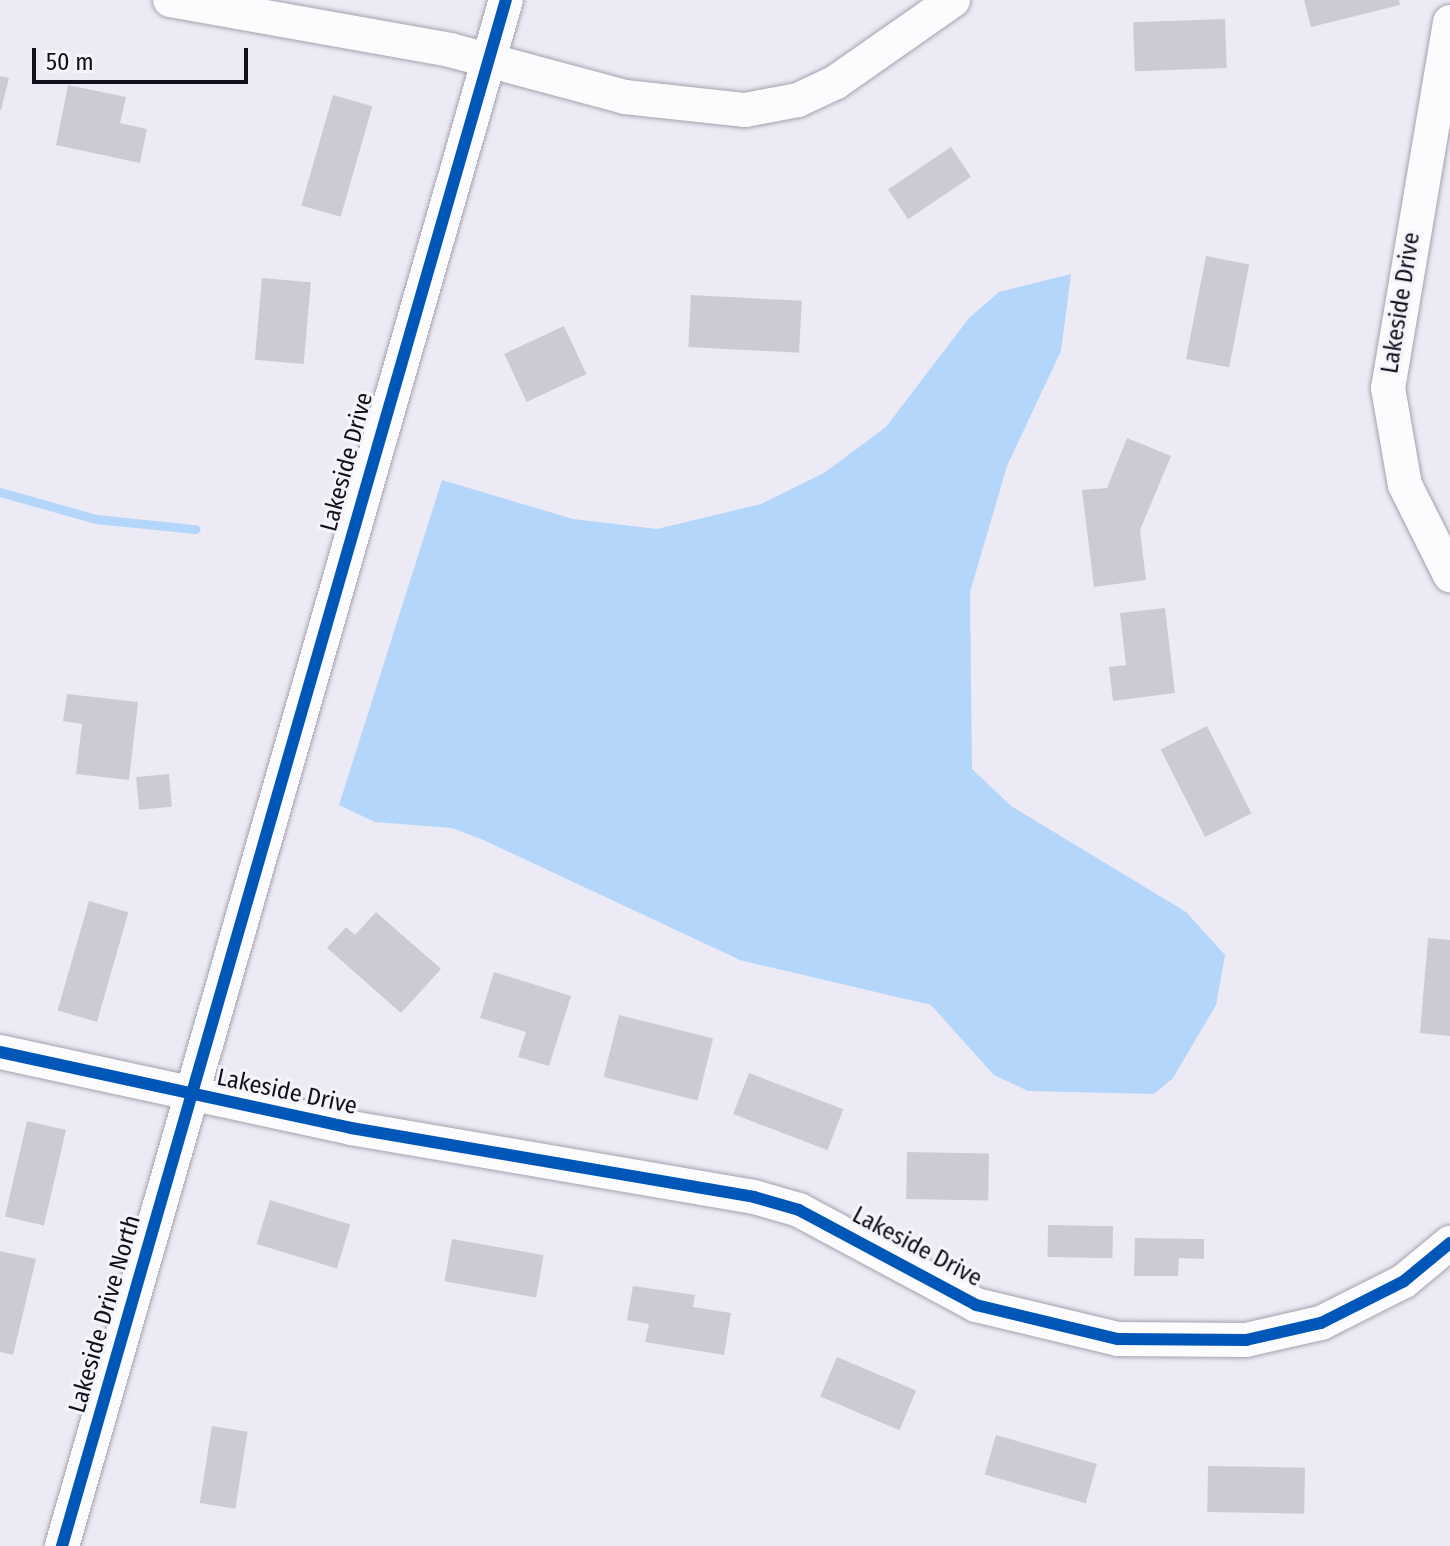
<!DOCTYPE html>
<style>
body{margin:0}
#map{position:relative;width:1450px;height:1546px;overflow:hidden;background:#eceaf5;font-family:"Fira Sans Condensed",sans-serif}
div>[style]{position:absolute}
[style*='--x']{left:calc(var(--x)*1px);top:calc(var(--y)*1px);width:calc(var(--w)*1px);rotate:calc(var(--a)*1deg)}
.water>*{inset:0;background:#b4d6fa}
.stream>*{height:9px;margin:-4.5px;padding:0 4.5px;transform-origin:4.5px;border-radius:4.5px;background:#b4d6fa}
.building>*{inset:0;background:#cbcbd6;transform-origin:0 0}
.roads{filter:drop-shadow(0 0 2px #a4a2ad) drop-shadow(0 0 2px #a4a2ad)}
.minor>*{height:34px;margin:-17px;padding:0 17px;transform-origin:17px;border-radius:17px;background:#fcfcfe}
.cycleway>*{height:12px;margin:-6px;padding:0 6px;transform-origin:6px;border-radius:6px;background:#0057b8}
span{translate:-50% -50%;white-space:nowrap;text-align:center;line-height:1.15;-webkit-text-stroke:6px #f5f4fb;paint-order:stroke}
.street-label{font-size:24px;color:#110f1b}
.scale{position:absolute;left:32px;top:48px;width:216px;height:36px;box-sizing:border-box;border:4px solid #110f1b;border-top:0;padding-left:10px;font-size:24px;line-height:28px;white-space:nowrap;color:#110f1b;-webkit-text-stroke:6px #f5f4fb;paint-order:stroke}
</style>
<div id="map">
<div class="water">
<i style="clip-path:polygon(1071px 274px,1061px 351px,1007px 466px,970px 592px,972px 769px,1011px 806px,1186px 912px,1225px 955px,1216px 1005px,1173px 1078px,1154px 1094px,1028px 1091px,994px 1075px,931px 1005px,740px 960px,481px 839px,452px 828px,375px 822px,339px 805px,442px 480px,573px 519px,657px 529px,761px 504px,824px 473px,886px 427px,969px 318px,999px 292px)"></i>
</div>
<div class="stream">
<i style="--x:0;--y:492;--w:100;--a:15.7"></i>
<i style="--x:96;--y:519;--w:100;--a:5.8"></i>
</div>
<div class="building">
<i style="clip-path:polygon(1304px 0,1399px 0,1400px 5px,1311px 27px)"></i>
<i style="left:1225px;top:19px;width:49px;height:92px;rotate:88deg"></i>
<i style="clip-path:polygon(0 76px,9px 78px,1px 110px,0 110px)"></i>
<i style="clip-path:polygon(68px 85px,126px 97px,120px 123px,147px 129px,140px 163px,56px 145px)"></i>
<i style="left:333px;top:95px;width:41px;height:115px;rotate:16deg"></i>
<i style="left:951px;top:147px;width:36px;height:76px;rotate:56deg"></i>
<i style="left:1206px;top:256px;width:44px;height:105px;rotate:11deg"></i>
<i style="left:262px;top:278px;width:49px;height:82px;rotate:5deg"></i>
<i style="left:691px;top:295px;width:111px;height:52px;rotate:3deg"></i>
<i style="left:564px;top:326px;width:53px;height:66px;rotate:65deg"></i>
<i style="clip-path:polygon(1127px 438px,1171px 456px,1140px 530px,1146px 580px,1094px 587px,1082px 490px,1107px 488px)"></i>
<i style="clip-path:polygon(1165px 608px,1175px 693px,1113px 701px,1109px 667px,1126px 665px,1120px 613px)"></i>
<i style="clip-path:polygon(67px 694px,138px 702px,129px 780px,76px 774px,82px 724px,63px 721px)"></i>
<i style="left:1207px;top:726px;width:98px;height:52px;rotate:63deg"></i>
<i style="left:169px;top:774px;width:33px;height:33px;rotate:85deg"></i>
<i style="left:89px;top:901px;width:41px;height:114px;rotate:16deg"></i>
<i style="clip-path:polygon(376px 912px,441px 969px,401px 1013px,327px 948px,346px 927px,355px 935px)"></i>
<i style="clip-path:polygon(1428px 938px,1450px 940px,1450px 1036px,1420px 1033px)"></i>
<i style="clip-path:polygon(494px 972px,571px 996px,549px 1066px,518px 1057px,526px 1032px,480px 1018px)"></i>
<i style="left:619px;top:1015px;width:97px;height:64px;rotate:14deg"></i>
<i style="left:749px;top:1073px;width:101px;height:44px;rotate:21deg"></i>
<i style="left:27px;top:1121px;width:40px;height:98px;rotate:13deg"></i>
<i style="left:907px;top:1152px;width:82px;height:47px;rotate:1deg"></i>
<i style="left:270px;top:1200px;width:84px;height:46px;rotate:17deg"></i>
<i style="left:1048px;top:1225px;width:65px;height:32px;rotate:1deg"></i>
<i style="clip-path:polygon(1135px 1238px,1204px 1239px,1204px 1259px,1179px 1258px,1178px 1276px,1134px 1276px)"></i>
<i style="left:452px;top:1239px;width:93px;height:43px;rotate:10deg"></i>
<i style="clip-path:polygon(0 1251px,36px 1259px,13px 1355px,0 1352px)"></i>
<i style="clip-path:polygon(633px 1286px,695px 1295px,693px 1307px,731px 1313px,724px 1355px,645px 1342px,649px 1324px,627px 1320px)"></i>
<i style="left:837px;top:1357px;width:86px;height:43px;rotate:23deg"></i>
<i style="left:212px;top:1426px;width:36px;height:78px;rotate:9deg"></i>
<i style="left:996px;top:1435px;width:105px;height:41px;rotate:16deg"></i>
<i style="left:1208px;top:1466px;width:97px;height:46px;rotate:1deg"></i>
</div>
<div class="roads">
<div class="minor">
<i style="--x:170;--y:0;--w:284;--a:10.1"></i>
<i style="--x:450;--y:50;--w:181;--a:15"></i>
<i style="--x:625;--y:97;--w:121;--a:6.2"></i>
<i style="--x:745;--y:110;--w:54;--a:-10.7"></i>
<i style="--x:798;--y:100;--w:42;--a:-25.3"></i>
<i style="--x:836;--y:82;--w:143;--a:-35"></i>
<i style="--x:1450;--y:22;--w:371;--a:99.6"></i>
<i style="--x:1388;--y:388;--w:98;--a:80.1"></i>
<i style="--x:1405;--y:485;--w:101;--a:63.4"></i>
<i style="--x:0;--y:1052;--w:359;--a:12.2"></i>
<i style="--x:351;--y:1128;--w:409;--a:9.7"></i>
<i style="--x:754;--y:1197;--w:47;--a:16.1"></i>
<i style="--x:799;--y:1210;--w:201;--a:28.2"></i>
<i style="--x:976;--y:1305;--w:146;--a:13.5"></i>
<i style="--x:1118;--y:1339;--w:128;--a:0.4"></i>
<i style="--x:1246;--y:1340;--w:77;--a:-12.8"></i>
<i style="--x:1321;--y:1323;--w:93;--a:-26.8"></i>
<i style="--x:1404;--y:1281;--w:60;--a:-39.6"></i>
<i style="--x:62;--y:1546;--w:1608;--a:-73.98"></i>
</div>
</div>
<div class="cycleway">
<i style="--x:0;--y:1052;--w:359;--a:12.2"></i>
<i style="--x:351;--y:1128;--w:409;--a:9.7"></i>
<i style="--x:754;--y:1197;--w:47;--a:16.1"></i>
<i style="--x:799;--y:1210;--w:201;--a:28.2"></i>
<i style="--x:976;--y:1305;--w:146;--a:13.5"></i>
<i style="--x:1118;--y:1339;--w:128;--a:0.4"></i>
<i style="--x:1246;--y:1340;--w:77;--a:-12.8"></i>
<i style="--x:1321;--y:1323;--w:93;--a:-26.8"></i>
<i style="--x:1404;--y:1281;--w:60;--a:-39.6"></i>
<i style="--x:62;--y:1546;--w:1608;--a:-73.98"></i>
</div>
<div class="street-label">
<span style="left:1401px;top:303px;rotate:-81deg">Lakeside Drive</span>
<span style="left:347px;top:462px;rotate:-75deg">Lakeside Drive</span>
<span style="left:287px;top:1092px;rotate:12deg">Lakeside Drive</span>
<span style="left:917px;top:1247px;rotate:28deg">Lakeside Drive</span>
<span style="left:105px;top:1314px;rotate:-74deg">Lakeside Drive North</span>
</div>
<div class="scale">50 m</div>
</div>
